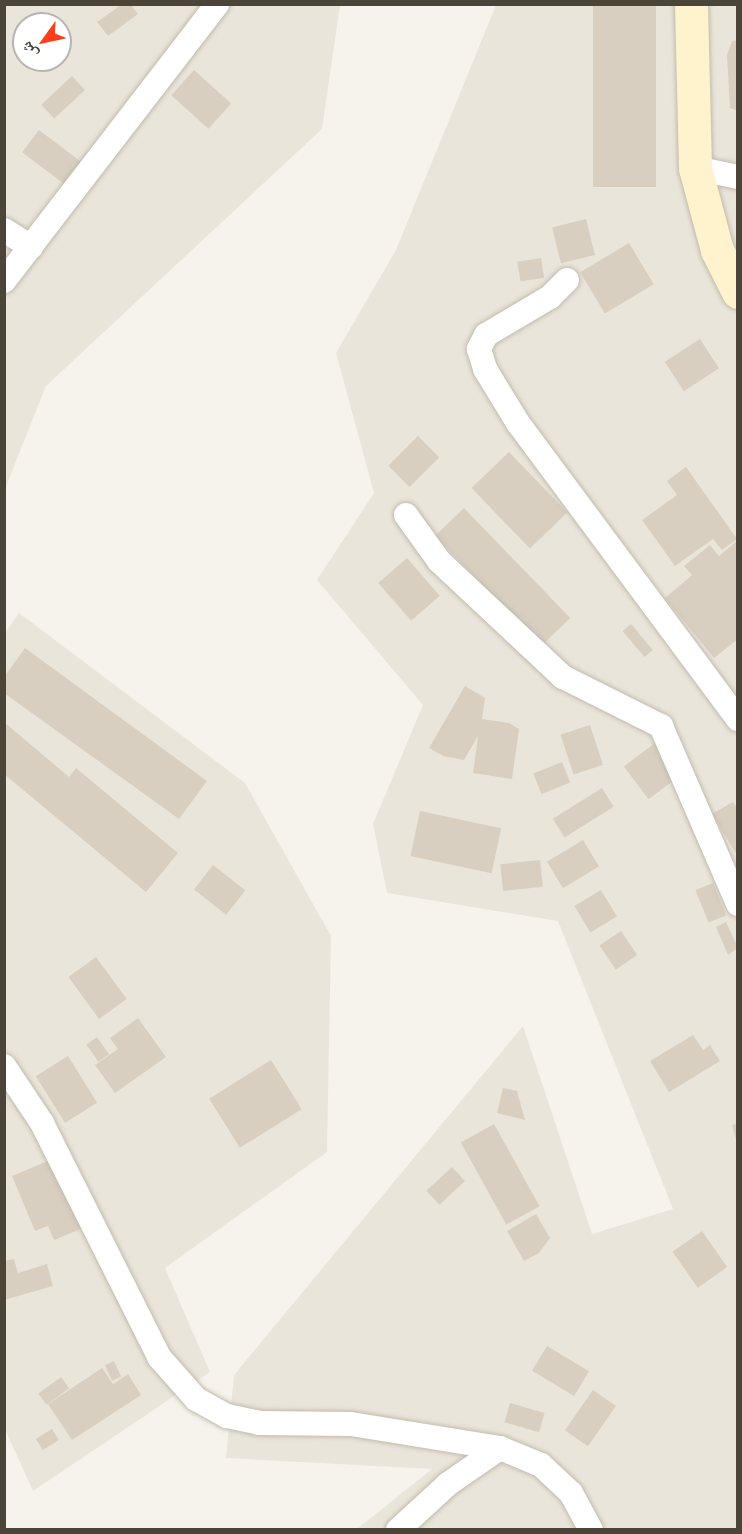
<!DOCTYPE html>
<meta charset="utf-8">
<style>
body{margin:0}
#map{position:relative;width:742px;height:1534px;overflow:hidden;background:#f6f3ec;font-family:Quicksand,"Noto Naskh Arabic",sans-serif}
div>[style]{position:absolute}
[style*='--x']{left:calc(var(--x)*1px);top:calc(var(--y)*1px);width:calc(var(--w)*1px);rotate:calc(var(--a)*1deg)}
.residential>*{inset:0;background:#eae5da}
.building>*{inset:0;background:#d8cfc1;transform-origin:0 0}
.roads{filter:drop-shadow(0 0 2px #c2bbae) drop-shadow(0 0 2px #c2bbae)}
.street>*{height:24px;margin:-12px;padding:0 12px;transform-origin:12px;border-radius:12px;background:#fff}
.secondary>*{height:33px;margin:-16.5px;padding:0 16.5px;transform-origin:16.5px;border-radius:16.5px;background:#fff3cd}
span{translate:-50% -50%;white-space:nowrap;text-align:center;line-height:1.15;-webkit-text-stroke:6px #fff;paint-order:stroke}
.frame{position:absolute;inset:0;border:6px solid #4b4439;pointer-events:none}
.north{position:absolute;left:12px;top:12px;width:60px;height:60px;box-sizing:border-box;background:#fff;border:2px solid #b7b4b0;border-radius:50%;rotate:237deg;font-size:16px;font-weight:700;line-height:24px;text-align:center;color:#4b4439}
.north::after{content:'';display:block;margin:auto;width:21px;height:27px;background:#fc3f1d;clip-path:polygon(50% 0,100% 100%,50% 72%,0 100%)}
</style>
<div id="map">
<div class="residential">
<i style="clip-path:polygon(evenodd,5px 5px,340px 5px,322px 129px,46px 386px,5px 489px,5px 5px,24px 24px,60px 24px,60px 60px,24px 60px,24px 24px)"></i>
<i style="clip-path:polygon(496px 5px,737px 5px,737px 1529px,357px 1529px,432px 1469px,226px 1458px,234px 1375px,523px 1026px,592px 1234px,673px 1209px,558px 921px,387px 893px,373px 824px,423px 705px,317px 580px,374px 493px,336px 353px,396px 250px)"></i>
<i style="clip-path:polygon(19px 613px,245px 783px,331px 936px,327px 1152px,165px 1268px,210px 1372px,33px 1491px,4px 1427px,4px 634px)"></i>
</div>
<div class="building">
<i style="clip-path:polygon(122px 4px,130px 4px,138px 14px,108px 36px,97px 22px)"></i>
<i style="left:593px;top:4px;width:63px;height:183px"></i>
<i style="clip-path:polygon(738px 40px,738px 111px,730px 108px,727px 55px,732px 41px)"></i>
<i style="left:194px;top:70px;width:50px;height:34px;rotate:42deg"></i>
<i style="left:72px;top:76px;width:19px;height:42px;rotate:47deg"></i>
<i style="left:39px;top:130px;width:53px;height:28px;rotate:37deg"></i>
<i style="left:586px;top:219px;width:37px;height:35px;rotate:76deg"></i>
<i style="left:629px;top:243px;width:48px;height:57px;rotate:59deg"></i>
<i style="left:541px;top:258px;width:20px;height:24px;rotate:81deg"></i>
<i style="left:700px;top:339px;width:35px;height:42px;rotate:57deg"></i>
<i style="left:418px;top:436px;width:30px;height:42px;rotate:45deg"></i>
<i style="left:509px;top:452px;width:84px;height:52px;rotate:46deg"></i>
<i style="clip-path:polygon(686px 467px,737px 539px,722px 550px,713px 539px,675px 566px,642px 520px,677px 495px,667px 481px)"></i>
<i style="left:464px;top:508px;width:153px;height:40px;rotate:46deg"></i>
<i style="clip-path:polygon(738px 540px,738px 639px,714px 658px,665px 598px,692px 575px,684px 566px,710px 545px,719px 556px)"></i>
<i style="left:407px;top:558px;width:50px;height:38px;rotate:49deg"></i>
<i style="left:631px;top:624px;width:34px;height:11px;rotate:50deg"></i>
<i style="clip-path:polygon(25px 648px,207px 781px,179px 819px,4px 693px,4px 677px)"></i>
<i style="clip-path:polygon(465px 686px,485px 698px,482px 719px,509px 723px,519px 729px,512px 779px,473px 773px,478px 736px,464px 760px,443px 756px,429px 748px)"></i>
<i style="clip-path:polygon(4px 722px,69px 777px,76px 768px,178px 853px,146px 892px,4px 774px)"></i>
<i style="left:590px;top:725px;width:42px;height:31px;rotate:72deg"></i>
<i style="left:655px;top:743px;width:41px;height:39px;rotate:53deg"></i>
<i style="left:562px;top:762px;width:22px;height:31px;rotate:68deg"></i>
<i style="left:602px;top:788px;width:22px;height:58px;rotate:58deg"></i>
<i style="clip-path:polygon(733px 802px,738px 809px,738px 857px,712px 814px)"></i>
<i style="left:420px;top:811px;width:83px;height:46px;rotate:12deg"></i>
<i style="left:583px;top:840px;width:31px;height:42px;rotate:59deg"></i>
<i style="left:540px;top:860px;width:27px;height:40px;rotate:84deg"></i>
<i style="left:213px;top:865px;width:41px;height:31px;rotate:38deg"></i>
<i style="left:713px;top:883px;width:35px;height:19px;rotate:68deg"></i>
<i style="left:601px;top:890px;width:31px;height:31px;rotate:59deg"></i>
<i style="clip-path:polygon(726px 922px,738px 948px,728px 955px,716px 927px)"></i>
<i style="left:621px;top:931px;width:29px;height:26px;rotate:56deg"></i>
<i style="left:96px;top:957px;width:52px;height:34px;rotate:54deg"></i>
<i style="clip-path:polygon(138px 1018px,166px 1057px,115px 1093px,95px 1065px,118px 1049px,110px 1038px)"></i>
<i style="clip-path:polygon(693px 1035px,703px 1050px,710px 1045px,720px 1061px,669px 1092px,650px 1061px)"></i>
<i style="left:97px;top:1037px;width:21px;height:13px;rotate:55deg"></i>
<i style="left:68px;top:1056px;width:55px;height:38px;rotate:58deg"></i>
<i style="left:271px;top:1060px;width:58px;height:73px;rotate:58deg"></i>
<i style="clip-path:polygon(503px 1088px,517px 1091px,525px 1120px,497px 1113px)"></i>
<i style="clip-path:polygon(738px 1123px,738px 1143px,737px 1143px,732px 1125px)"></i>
<i style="left:494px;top:1124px;width:94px;height:38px;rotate:61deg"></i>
<i style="clip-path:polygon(55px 1158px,83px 1228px,54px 1240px,48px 1226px,35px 1231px,12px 1176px)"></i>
<i style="left:452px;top:1167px;width:19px;height:35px;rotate:47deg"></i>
<i style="clip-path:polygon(536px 1214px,550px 1238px,539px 1253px,524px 1261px,507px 1231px)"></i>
<i style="left:702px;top:1231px;width:44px;height:36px;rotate:55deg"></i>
<i style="clip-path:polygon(14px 1259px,18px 1273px,47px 1264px,53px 1286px,4px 1300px,4px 1261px)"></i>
<i style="left:547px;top:1346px;width:49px;height:29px;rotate:31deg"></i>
<i style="left:114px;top:1361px;width:17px;height:10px;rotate:65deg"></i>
<i style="clip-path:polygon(102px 1368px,113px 1384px,128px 1374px,141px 1395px,72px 1440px,48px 1404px)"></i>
<i style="left:61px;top:1377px;width:14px;height:28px;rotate:54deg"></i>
<i style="left:593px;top:1390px;width:28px;height:49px;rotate:35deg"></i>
<i style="left:510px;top:1403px;width:36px;height:20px;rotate:16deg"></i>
<i style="left:52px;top:1429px;width:13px;height:19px;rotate:58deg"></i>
</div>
<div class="roads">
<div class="street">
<i style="--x:695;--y:168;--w:44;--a:11.8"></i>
<i style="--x:4;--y:230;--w:32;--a:32"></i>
<i style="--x:567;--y:280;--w:24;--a:135"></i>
<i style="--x:550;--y:297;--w:74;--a:149.3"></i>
<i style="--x:486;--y:335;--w:16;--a:117"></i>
<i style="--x:479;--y:349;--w:21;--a:73"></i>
<i style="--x:485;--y:369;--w:63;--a:58.6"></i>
<i style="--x:518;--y:423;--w:369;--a:53.4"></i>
<i style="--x:4;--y:281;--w:349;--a:-52.4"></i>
<i style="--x:406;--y:515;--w:57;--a:54.3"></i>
<i style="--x:439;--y:561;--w:170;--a:43.1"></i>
<i style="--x:563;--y:677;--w:110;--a:26.6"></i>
<i style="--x:661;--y:726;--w:194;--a:66.6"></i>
<i style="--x:4;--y:1066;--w:69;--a:56.3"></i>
<i style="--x:42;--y:1123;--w:262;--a:63.4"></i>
<i style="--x:159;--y:1357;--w:56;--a:48.6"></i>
<i style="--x:196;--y:1399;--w:35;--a:29"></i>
<i style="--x:227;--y:1416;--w:33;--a:12"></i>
<i style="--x:259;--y:1423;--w:92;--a:0.6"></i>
<i style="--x:351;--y:1424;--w:151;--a:9.2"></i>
<i style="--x:500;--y:1448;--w:44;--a:22.5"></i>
<i style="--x:541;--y:1465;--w:41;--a:43"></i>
<i style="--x:571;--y:1493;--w:42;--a:61.6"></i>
<i style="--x:398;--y:1530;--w:68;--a:-42.6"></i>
<i style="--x:448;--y:1484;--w:63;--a:-34.7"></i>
</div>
<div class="secondary">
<i style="--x:691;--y:4;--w:164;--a:88.6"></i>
<i style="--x:695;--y:168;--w:85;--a:75"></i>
<i style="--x:717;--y:250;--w:47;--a:63.4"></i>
</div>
</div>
<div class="frame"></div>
<div class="north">ش</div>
</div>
